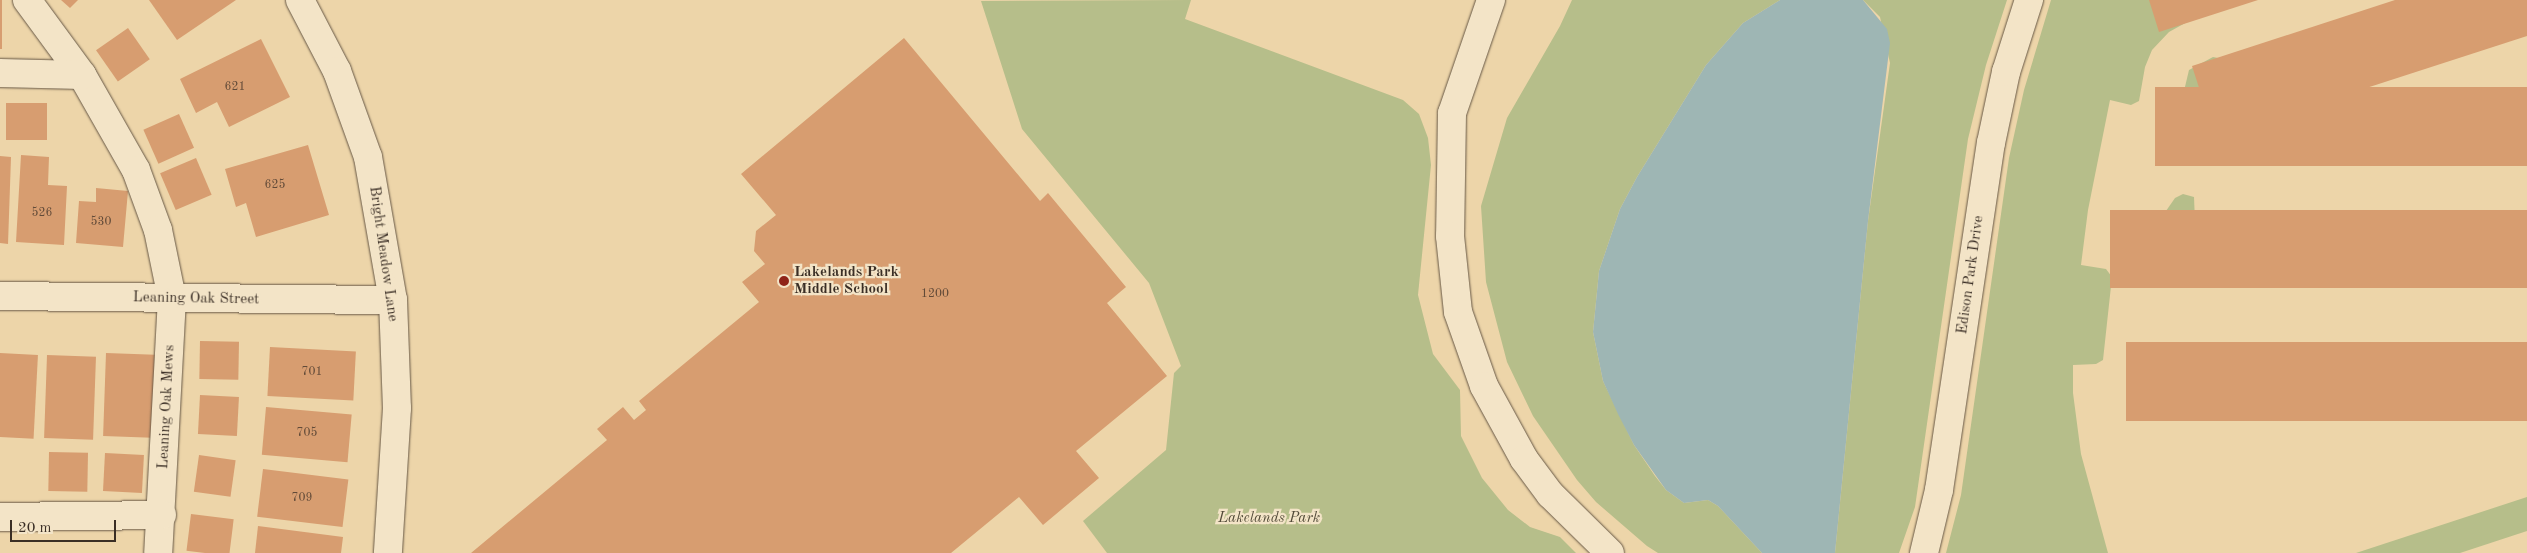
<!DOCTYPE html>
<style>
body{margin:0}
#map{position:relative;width:2527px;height:553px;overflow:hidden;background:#edd5a9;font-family:"Old Standard TT",serif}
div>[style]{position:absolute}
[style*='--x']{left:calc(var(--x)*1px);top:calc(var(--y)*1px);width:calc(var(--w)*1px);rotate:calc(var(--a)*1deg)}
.green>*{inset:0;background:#b6be8a}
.water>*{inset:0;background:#9eb6b4}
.building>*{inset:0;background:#d79d70;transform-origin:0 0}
.roads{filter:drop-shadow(0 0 1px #675846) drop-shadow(0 0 1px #675846)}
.minor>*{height:28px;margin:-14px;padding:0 14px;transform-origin:14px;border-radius:14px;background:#f3e4c7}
.dots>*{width:14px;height:14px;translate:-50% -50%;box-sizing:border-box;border:2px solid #f3e4c7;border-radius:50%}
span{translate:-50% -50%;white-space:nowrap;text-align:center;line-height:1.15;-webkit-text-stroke:4.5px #f3e4c7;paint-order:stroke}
.number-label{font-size:12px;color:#614a38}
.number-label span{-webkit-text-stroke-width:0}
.street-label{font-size:15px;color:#3a2e25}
.poi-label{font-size:15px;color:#3a2e25;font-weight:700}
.left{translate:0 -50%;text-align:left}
.park-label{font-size:15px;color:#534b39;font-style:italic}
.scale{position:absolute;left:10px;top:520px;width:106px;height:22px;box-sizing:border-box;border:2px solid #3a2e25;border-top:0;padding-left:6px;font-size:15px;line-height:18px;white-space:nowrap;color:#3a2e25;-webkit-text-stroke:4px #f3e4c7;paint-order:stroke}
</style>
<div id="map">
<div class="green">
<i style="clip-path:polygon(1191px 0,1185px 19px,1403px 100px,1419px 114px,1428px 138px,1431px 165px,1418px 295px,1433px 354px,1460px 390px,1461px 436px,1482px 478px,1508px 510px,1530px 527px,1560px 537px,1576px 553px,1107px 553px,1083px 521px,1166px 450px,1174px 373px,1181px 366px,1149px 283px,1022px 129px,981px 1px)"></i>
<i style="clip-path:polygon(1572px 0,1780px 0,1743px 23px,1706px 65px,1637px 177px,1620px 209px,1599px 271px,1593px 332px,1603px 381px,1634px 445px,1655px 476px,1666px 490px,1684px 503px,1708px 500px,1718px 506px,1762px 553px,1658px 553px,1647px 546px,1596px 502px,1577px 480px,1533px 416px,1507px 362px,1486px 282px,1481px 206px,1507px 118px,1560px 26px)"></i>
<i style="clip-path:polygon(1863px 0,2007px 0,1986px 65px,1968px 139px,1915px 507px,1899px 553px,1835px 553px,1868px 221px,1890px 63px,1880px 17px)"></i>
<i style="clip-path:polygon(2051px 0,2187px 0,2187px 22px,2169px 32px,2152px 50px,2145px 67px,2139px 101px,2131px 105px,2110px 100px,2088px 210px,2081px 265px,2106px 269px,2112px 277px,2103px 360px,2096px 364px,2073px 365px,2073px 393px,2081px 454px,2108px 553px,1946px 553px,1961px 495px,2009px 158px,2024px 90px)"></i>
<i style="clip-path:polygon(2213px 57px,2218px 58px,2229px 133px,2221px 140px,2203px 144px,2190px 140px,2181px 131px,2179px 112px,2189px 70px)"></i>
<i style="clip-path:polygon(2183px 194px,2194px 197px,2197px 272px,2194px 278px,2184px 280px,2167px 272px,2158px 252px,2166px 211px,2175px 198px)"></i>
<i style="clip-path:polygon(2527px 497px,2527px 531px,2460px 553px,2356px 553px)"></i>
</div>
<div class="water">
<i style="clip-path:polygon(1780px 0,1863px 0,1887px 29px,1890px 43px,1868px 221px,1835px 553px,1762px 553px,1718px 506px,1708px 500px,1684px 503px,1666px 490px,1634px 445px,1618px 414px,1603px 381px,1593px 332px,1599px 271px,1620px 209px,1637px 177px,1706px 65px,1743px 23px)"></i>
</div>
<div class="building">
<i style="left:0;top:0;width:2px;height:49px"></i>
<i style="clip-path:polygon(61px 0,78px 0,70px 8px)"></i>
<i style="clip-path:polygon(149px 0,236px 0,177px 40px)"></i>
<i style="clip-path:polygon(2149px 0,2258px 0,2159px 32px)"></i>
<i style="clip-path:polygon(2395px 0,2527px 0,2527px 36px,2215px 137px,2192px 66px)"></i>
<i style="left:128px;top:28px;width:38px;height:39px;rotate:55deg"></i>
<i style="clip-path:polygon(904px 38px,1040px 201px,1048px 193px,1126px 287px,1107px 303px,1167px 376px,1076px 451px,1099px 478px,1043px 525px,1019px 497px,951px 553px,471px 553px,607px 440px,597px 429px,623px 407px,634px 420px,646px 410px,639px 401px,759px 302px,742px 282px,765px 264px,754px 251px,756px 231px,776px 215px,741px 174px)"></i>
<i style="clip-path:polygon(261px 39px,290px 97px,229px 127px,217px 102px,196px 113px,180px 79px)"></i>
<i style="left:2527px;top:87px;width:79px;height:372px;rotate:90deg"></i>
<i style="left:6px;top:103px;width:41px;height:37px"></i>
<i style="left:179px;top:114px;width:37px;height:39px;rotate:66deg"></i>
<i style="clip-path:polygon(308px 145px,329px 215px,256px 237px,246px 203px,236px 207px,225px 169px)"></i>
<i style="clip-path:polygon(21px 155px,49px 157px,48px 185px,67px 186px,64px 245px,16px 242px)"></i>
<i style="clip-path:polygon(0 156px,11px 157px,8px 244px,0 243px)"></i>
<i style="left:196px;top:158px;width:40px;height:39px;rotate:67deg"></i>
<i style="clip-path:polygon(96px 188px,128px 191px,123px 247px,76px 243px,79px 201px,96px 202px)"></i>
<i style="left:2527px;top:210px;width:78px;height:417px;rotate:90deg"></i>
<i style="left:200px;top:341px;width:39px;height:38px;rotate:1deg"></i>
<i style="left:2527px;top:342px;width:79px;height:401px;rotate:90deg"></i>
<i style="left:270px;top:347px;width:86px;height:49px;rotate:3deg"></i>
<i style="left:0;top:353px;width:38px;height:84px;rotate:3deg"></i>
<i style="left:106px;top:353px;width:49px;height:83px;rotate:2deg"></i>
<i style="left:47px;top:355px;width:49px;height:83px;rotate:2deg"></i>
<i style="left:200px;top:395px;width:39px;height:39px;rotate:3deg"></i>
<i style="left:266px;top:407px;width:86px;height:48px;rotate:5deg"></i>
<i style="left:49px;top:452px;width:39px;height:39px;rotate:1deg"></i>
<i style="left:105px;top:453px;width:39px;height:38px;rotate:3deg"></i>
<i style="left:199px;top:455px;width:37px;height:37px;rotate:8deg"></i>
<i style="left:263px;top:469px;width:86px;height:48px;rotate:7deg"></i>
<i style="left:191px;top:514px;width:43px;height:37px;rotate:7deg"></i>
<i style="clip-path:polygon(258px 526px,343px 537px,341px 553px,255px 553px)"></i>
</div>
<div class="roads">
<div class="minor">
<i style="--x:27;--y:0;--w:93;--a:53.7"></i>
<i style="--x:82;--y:75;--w:109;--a:60.4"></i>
<i style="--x:136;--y:170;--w:64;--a:69.9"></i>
<i style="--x:158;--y:230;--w:69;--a:78.4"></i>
<i style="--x:172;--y:298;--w:255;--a:93.1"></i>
<i style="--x:300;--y:0;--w:80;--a:62.5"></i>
<i style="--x:337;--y:71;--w:91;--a:70.2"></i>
<i style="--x:368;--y:157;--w:145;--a:80.1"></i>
<i style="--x:393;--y:300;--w:108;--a:87.9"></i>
<i style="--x:397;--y:408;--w:145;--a:93.6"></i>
<i style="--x:1491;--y:0;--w:120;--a:109"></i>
<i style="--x:1452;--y:113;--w:123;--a:90.9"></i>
<i style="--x:1450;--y:236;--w:76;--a:84"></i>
<i style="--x:1458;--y:312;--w:78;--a:70.6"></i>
<i style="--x:1484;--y:386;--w:83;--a:61.3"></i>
<i style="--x:1524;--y:459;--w:44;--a:53.4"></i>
<i style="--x:1550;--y:494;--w:84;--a:44.5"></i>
<i style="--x:0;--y:73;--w:82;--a:1.4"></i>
<i style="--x:0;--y:296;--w:393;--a:0.6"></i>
<i style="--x:0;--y:517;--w:162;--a:-0.7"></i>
<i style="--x:1924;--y:553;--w:65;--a:-76.6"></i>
<i style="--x:1939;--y:490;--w:351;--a:-81.5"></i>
<i style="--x:1991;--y:143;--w:73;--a:-78.1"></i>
<i style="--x:2006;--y:72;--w:76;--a:-72.3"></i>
</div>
</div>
<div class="dots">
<i style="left:784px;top:281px;background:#8f2418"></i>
</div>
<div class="number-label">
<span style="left:235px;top:88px">621</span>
<span style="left:275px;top:186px">625</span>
<span style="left:42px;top:214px">526</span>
<span style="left:101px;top:223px">530</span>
<span style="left:935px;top:295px">1200</span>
<span style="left:312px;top:373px">701</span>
<span style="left:307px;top:434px">705</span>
<span style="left:302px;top:499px">709</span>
</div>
<div class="street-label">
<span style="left:383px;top:254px;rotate:82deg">Bright Meadow Lane</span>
<span style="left:1971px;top:275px;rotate:-82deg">Edison Park Drive</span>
<span style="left:196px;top:299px;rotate:1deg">Leaning Oak Street</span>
<span style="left:167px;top:407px;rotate:-87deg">Leaning Oak Mews</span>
</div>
<div class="poi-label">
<span class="left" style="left:794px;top:281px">Lakelands Park<br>Middle School</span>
</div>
<div class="park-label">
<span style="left:1269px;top:519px">Lakelands Park</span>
</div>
<div class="scale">20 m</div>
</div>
